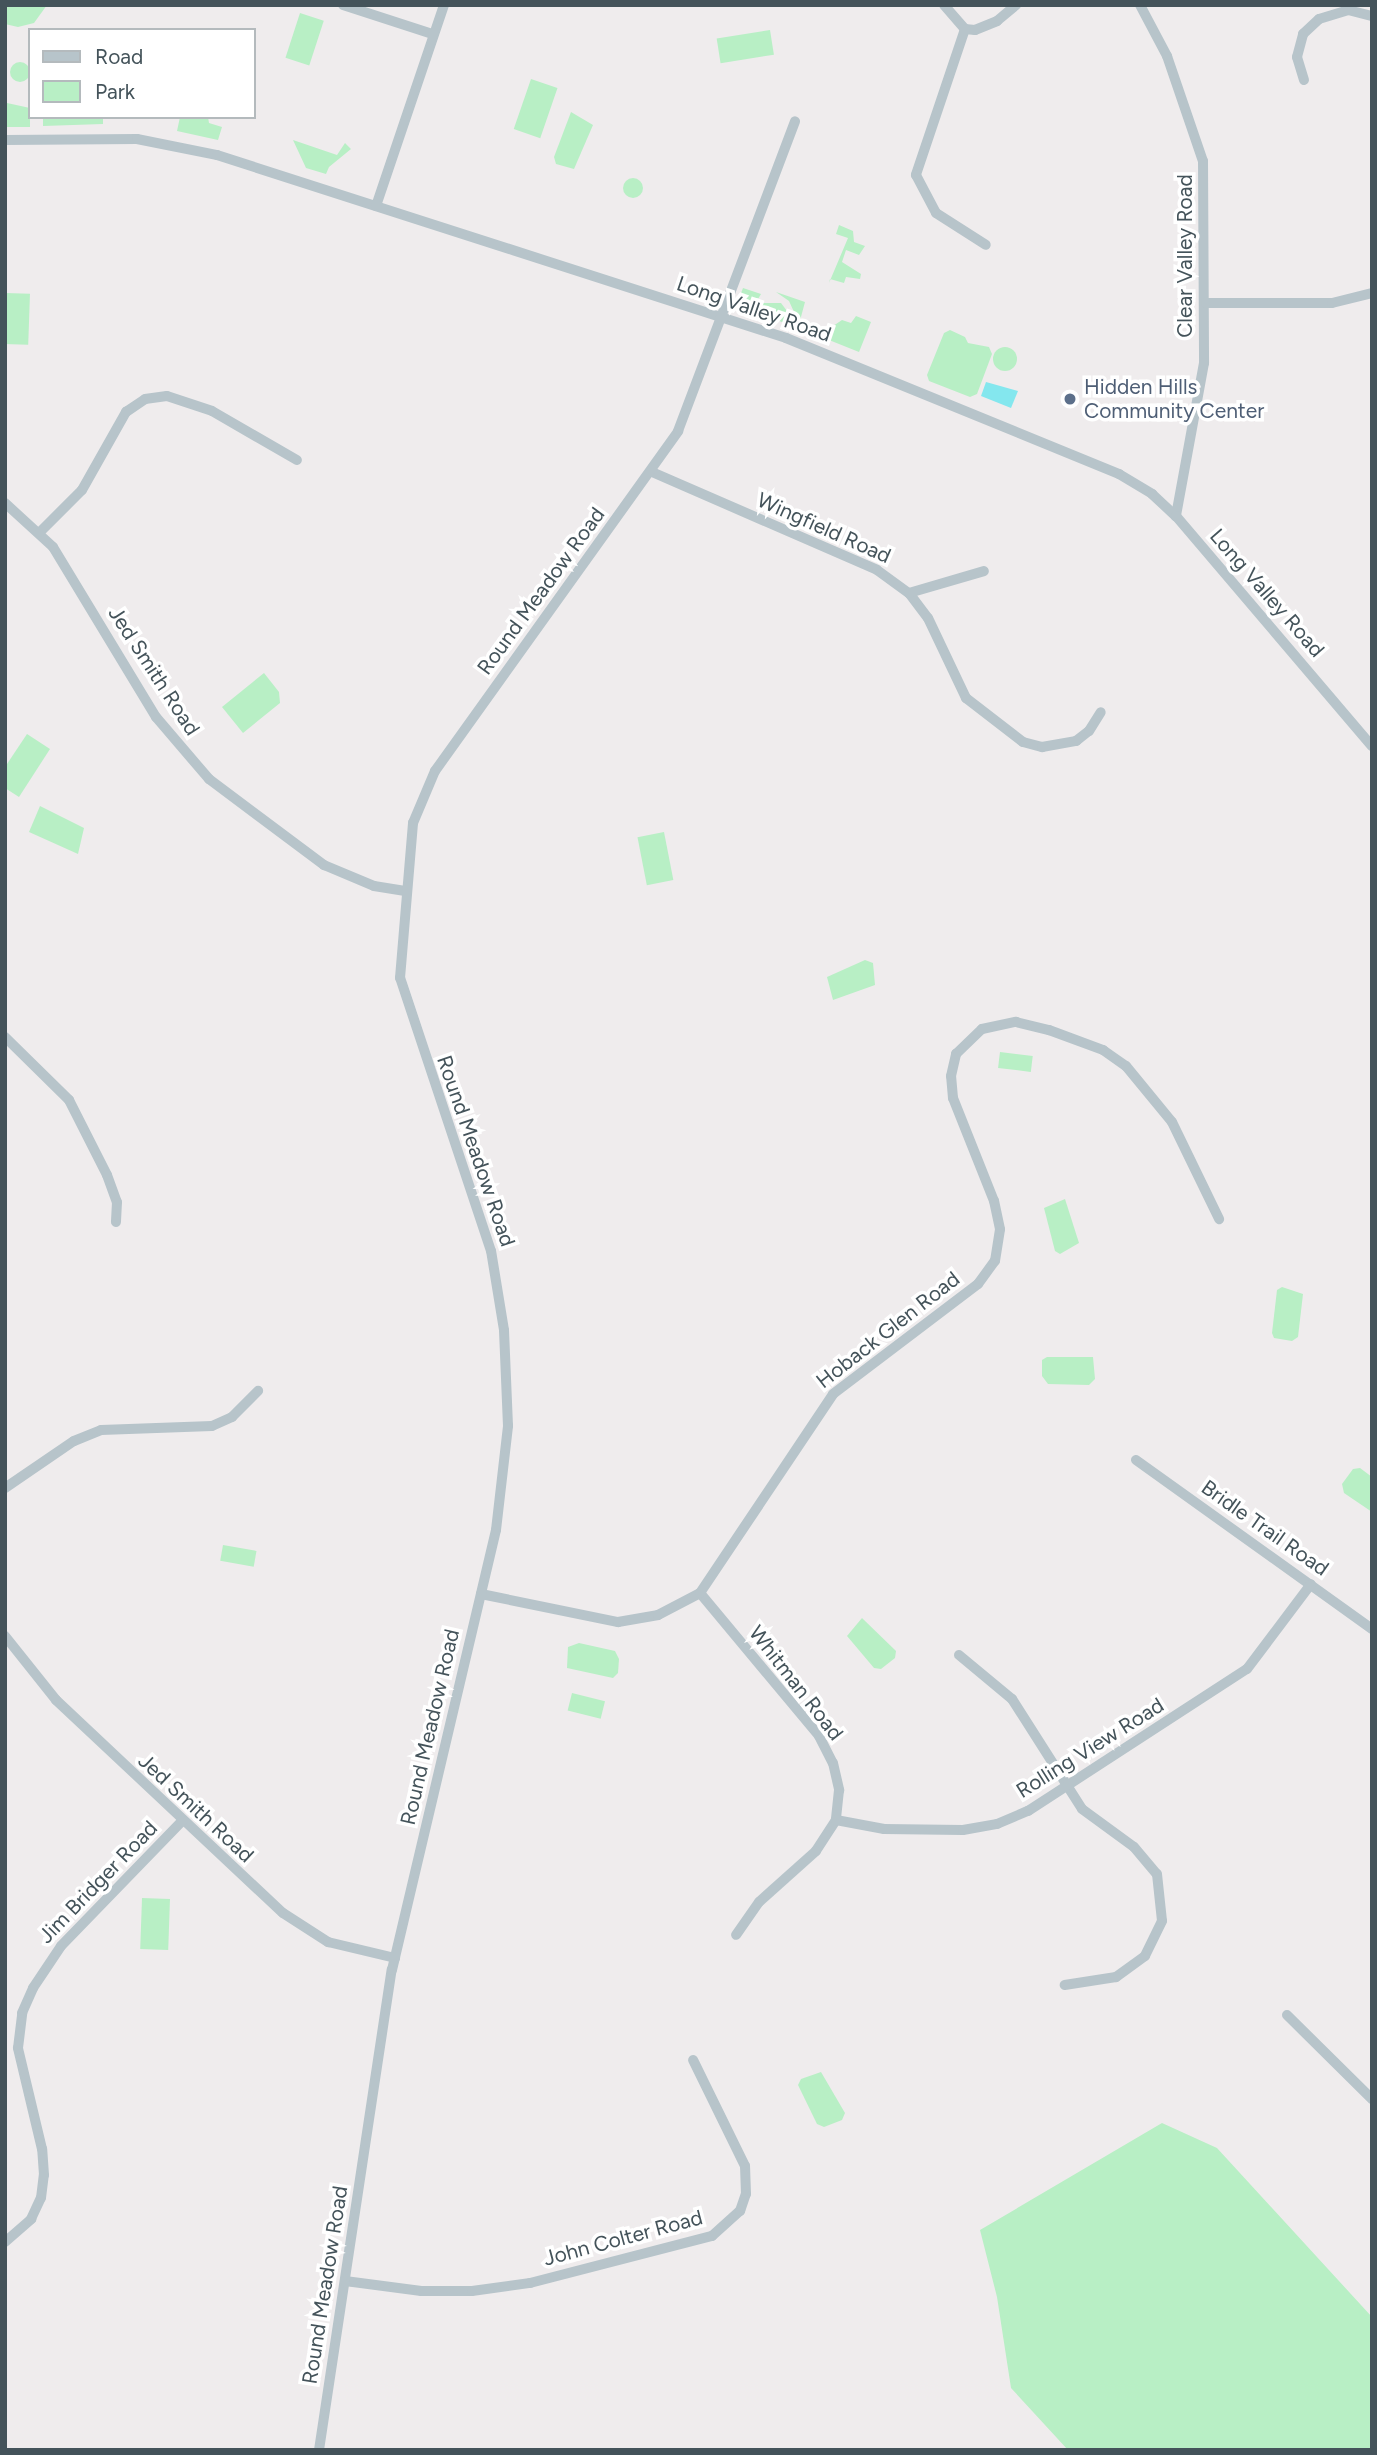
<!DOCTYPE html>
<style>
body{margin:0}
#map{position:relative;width:1377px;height:2455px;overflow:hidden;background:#efeced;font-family:Figtree,sans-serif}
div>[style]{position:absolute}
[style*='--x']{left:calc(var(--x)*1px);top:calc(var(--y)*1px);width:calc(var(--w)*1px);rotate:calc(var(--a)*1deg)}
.green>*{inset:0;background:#b8efc5;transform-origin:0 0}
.round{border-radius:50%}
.water>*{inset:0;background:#84e7ee}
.minor>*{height:10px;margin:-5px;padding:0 5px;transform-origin:5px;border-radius:5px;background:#b7c4ca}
.dots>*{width:19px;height:19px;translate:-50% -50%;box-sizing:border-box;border:4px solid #fff;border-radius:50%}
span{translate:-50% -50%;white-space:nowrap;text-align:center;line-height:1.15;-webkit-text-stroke:7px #fff;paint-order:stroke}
.street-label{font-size:21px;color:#44535a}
.service-label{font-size:21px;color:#4e5e75}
.left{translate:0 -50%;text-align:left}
.frame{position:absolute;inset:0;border:7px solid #44535a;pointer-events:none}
.legend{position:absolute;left:28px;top:28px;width:228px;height:91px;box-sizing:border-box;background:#fff;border:2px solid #b4babd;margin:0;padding:9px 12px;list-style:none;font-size:21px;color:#44535a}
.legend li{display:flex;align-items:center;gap:14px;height:35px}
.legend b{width:35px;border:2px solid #b4babd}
</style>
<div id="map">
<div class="green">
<i style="clip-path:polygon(5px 5px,47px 5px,34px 23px,18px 27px,5px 24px)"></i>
<i style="left:300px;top:13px;width:25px;height:47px;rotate:18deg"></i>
<i style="left:770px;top:30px;width:25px;height:54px;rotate:81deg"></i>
<i class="round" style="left:10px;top:62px;width:20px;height:20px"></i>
<i style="left:531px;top:79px;width:28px;height:53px;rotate:19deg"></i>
<i style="clip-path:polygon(7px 103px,30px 108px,30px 127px,5px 127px)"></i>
<i style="clip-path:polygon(571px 112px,593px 125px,574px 169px,556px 164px,554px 157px)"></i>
<i style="clip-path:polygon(43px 117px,103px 117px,103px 124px,43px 126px)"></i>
<i style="clip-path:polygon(180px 117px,208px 117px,209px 123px,222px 127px,218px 140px,177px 131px)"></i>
<i style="clip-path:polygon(293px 140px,337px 155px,345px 143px,351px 149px,329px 167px,326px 174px,306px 168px)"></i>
<i class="round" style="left:623px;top:178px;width:20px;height:20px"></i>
<i style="clip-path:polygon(839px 225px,853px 231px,854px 242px,865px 246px,859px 255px,846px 250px,842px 262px,861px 274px,860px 279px,846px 277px,844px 283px,830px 279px,829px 283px,848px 238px,836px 234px)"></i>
<i style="clip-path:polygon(743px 288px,761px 294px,751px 311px,736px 306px)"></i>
<i style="clip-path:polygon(776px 292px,805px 302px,798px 328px,792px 326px,794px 312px,789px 301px)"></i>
<i style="left:5px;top:293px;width:25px;height:51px;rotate:2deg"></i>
<i style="clip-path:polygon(761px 303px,781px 303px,787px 311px,787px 324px,756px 312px)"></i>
<i style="clip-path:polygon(856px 316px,871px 322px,859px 352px,829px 340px,833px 326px,842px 320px,851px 323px)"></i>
<i style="clip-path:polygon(950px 330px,965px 337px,968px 343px,989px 347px,992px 354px,977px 394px,970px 397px,929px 381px,927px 375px,944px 333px)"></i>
<i class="round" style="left:993px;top:347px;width:24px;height:24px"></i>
<i style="clip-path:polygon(264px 673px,279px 692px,280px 703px,243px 733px,222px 707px)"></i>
<i style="clip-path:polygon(27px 734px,50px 749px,19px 797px,5px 788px,5px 767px)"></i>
<i style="clip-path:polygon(40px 806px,84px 828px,78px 854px,29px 832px)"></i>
<i style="left:664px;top:832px;width:49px;height:27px;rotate:79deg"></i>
<i style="clip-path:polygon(865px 960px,873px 963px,875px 985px,833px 1000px,827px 977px)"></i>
<i style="left:1000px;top:1052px;width:33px;height:16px;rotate:7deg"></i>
<i style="clip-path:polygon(1065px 1199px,1079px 1243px,1060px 1254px,1055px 1251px,1044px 1208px)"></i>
<i style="clip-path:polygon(1282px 1287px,1303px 1294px,1298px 1337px,1292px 1341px,1274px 1338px,1272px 1333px,1277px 1290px)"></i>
<i style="clip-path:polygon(1047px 1357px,1093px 1357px,1095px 1379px,1089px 1385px,1048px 1384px,1042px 1376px,1042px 1360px)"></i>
<i style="clip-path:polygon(1360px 1468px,1372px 1477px,1372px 1512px,1344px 1493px,1342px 1484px,1353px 1469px)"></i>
<i style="left:223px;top:1545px;width:34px;height:16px;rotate:10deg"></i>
<i style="clip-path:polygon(862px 1618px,896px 1651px,895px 1658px,881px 1669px,874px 1668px,847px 1636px)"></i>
<i style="clip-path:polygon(579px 1643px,615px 1651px,619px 1659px,618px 1673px,613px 1678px,567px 1668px,568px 1647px)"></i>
<i style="left:572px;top:1693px;width:34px;height:18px;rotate:14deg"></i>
<i style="left:142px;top:1898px;width:28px;height:51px;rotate:2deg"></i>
<i style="clip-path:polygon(821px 2072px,845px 2113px,842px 2120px,824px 2127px,817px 2124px,798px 2085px,801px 2079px)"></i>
<i style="clip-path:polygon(1162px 2123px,1217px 2148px,1372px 2317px,1372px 2450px,1068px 2450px,1011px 2388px,997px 2297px,980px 2230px)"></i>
</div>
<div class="water">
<i style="clip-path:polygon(986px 382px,1018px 391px,1011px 408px,981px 396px)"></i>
</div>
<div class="minor">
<i style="--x:343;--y:5;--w:94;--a:18"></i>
<i style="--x:944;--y:5;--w:32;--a:49"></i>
<i style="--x:965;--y:29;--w:10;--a:6"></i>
<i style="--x:975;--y:30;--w:24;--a:-22"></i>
<i style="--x:997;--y:21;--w:25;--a:-40"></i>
<i style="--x:1140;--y:5;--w:58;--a:62.1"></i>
<i style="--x:1167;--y:56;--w:111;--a:71.1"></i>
<i style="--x:1203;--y:161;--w:202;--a:89.7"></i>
<i style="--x:1204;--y:363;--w:156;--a:100.4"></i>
<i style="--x:965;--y:29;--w:154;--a:108.6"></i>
<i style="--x:916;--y:175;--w:43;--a:62.2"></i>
<i style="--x:936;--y:213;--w:59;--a:32.6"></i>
<i style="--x:1304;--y:80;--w:24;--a:-107"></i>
<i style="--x:1297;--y:57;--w:24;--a:-75"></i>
<i style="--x:1303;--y:34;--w:22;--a:-43"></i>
<i style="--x:1319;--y:19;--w:30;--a:-17"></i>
<i style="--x:1348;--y:10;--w:25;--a:14"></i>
<i style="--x:5;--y:140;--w:132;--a:-0.4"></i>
<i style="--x:137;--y:139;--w:82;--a:11.3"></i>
<i style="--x:217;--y:155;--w:598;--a:17.83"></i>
<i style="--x:786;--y:338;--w:360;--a:22.2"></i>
<i style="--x:1119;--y:474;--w:39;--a:31"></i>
<i style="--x:1152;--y:494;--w:33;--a:43"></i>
<i style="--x:1176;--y:516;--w:302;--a:49.6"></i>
<i style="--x:376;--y:206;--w:212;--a:-71.3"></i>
<i style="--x:1206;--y:303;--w:126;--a:0"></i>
<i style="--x:1332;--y:303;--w:41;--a:-14"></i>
<i style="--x:652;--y:472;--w:245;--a:23.5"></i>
<i style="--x:877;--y:570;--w:39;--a:36"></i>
<i style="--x:909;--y:593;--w:31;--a:53"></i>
<i style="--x:928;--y:618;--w:89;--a:64.6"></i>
<i style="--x:966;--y:698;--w:72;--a:37.7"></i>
<i style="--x:1023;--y:742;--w:20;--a:15"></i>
<i style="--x:1042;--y:747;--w:35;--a:-10"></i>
<i style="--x:1076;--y:741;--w:16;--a:-38"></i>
<i style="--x:1089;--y:731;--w:22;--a:-58"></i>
<i style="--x:5;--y:503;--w:65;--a:42.5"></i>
<i style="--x:53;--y:547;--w:199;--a:58.8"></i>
<i style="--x:156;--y:717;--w:82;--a:49.5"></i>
<i style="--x:209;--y:779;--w:144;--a:36.8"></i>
<i style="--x:324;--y:865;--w:54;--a:22.8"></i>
<i style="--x:374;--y:886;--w:30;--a:9"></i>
<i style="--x:40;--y:532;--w:59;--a:-45"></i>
<i style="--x:82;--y:490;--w:90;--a:-60.6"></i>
<i style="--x:126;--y:412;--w:23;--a:-34"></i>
<i style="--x:145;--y:399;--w:22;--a:-8"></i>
<i style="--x:167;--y:396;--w:47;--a:18.4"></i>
<i style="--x:212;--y:411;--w:98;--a:30"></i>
<i style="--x:909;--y:593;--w:78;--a:-16.3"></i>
<i style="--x:5;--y:1037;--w:90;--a:44.5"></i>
<i style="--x:69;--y:1100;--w:84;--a:63.1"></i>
<i style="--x:107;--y:1175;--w:29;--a:70"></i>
<i style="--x:117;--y:1202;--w:20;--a:93"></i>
<i style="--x:1136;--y:1460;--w:290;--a:35.6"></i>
<i style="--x:5;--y:1488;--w:83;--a:-34.3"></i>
<i style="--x:74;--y:1441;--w:29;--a:-22"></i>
<i style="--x:101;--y:1430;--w:111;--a:-2.1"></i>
<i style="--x:212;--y:1426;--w:22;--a:-24"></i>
<i style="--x:232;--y:1417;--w:37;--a:-45"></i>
<i style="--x:700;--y:1593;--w:186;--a:50.2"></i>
<i style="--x:819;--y:1736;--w:30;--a:63"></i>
<i style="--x:833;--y:1763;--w:28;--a:77"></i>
<i style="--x:839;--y:1790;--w:30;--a:96"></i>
<i style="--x:836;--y:1820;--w:37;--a:123"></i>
<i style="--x:816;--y:1851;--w:76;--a:138.2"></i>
<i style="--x:759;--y:1902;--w:40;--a:124.9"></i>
<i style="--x:481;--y:1594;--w:140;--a:11.6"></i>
<i style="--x:618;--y:1622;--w:41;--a:-9.9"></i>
<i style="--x:658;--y:1615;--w:47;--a:-27.6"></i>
<i style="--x:700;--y:1593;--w:239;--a:-56.2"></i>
<i style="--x:833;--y:1394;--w:182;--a:-37.2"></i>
<i style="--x:978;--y:1284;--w:29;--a:-54"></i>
<i style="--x:995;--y:1261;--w:32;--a:-81"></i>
<i style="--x:1000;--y:1229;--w:29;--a:-102"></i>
<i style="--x:994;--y:1201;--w:111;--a:-111.7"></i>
<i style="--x:953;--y:1098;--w:22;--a:-95"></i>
<i style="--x:951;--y:1076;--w:23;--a:-77"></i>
<i style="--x:956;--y:1054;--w:36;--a:-44"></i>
<i style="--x:982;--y:1029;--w:35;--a:-12"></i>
<i style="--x:1016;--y:1022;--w:34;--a:14"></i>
<i style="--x:1049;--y:1030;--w:58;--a:20.3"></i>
<i style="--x:1103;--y:1050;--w:28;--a:35"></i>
<i style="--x:1126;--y:1066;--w:72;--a:50.6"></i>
<i style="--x:1172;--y:1122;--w:108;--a:64.1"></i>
<i style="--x:5;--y:1636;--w:82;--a:51.4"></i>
<i style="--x:56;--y:1700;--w:311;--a:43.2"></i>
<i style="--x:283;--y:1913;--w:54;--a:32.8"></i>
<i style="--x:328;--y:1942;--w:69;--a:13.4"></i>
<i style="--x:959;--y:1655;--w:69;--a:39.7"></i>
<i style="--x:1012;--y:1699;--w:130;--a:57.5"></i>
<i style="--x:1082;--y:1809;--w:64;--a:36.2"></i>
<i style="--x:1134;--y:1847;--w:35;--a:50"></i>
<i style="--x:1157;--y:1874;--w:47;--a:83.9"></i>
<i style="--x:1162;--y:1921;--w:39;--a:116"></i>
<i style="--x:1145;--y:1956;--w:36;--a:144"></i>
<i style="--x:1116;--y:1977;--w:52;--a:171.1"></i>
<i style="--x:836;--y:1820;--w:49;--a:10.6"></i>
<i style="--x:884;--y:1829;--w:79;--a:0.7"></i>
<i style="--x:963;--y:1830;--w:35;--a:-10"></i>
<i style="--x:997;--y:1824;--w:34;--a:-23"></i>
<i style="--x:1028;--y:1811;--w:261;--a:-33"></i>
<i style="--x:1247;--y:1669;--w:106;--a:-53"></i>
<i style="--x:1287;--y:2015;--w:120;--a:44.7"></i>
<i style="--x:5;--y:2242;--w:35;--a:-41"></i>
<i style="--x:31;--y:2219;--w:23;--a:-65"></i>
<i style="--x:41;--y:2198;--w:23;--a:-83"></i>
<i style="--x:44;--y:2175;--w:26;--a:-94"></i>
<i style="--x:42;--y:2149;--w:104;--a:-103.4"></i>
<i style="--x:18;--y:2048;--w:35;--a:-83"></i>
<i style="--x:22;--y:2013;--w:27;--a:-66"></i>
<i style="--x:33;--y:1988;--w:50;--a:-56.3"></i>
<i style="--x:61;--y:1946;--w:174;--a:-45.9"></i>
<i style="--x:345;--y:2281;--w:77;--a:7.5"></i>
<i style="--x:421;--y:2291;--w:51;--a:0"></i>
<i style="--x:472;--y:2291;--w:59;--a:-7.9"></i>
<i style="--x:530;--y:2283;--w:188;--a:-14.5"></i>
<i style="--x:712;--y:2236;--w:38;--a:-42"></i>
<i style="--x:740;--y:2211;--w:18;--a:-71"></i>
<i style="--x:746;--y:2194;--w:28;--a:-92"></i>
<i style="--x:745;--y:2166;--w:118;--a:-116.1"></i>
<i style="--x:319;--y:2450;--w:486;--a:-81.4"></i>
<i style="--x:392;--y:1970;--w:452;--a:-76.7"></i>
<i style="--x:496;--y:1530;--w:105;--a:-83.4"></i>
<i style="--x:508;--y:1426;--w:96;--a:-92.4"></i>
<i style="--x:504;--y:1330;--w:80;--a:-99.3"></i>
<i style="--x:491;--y:1251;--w:288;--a:-108.4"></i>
<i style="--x:400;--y:978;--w:156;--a:-85.2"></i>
<i style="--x:413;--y:823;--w:56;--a:-67.1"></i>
<i style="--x:435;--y:771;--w:418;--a:-54.4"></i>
<i style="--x:678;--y:431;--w:331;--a:-69.3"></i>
</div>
<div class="dots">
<i style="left:1070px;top:399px;background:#5c6f8a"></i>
</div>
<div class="street-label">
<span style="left:1185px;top:256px;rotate:-90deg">Clear Valley Road</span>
<span style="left:754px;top:309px;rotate:19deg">Long Valley Road</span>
<span style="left:824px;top:528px;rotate:24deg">Wingfield Road</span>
<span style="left:541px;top:591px;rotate:-54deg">Round Meadow Road</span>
<span style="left:1267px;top:593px;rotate:49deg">Long Valley Road</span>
<span style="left:154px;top:671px;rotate:57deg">Jed Smith Road</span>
<span style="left:476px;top:1151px;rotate:71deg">Round Meadow Road</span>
<span style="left:888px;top:1330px;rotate:-38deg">Hoback Glen Road</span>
<span style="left:1265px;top:1528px;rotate:35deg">Bridle Trail Road</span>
<span style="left:796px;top:1683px;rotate:52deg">Whitman Road</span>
<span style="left:430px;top:1727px;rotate:-77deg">Round Meadow Road</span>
<span style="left:1090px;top:1748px;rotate:-32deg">Rolling View Road</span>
<span style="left:196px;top:1808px;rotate:43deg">Jed Smith Road</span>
<span style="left:98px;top:1882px;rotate:-46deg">Jim Bridger Road</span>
<span style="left:623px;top:2238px;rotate:-15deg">John Colter Road</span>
<span style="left:325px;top:2285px;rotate:-81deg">Round Meadow Road</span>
</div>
<div class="service-label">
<span class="left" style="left:1084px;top:399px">Hidden Hills<br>Community Center</span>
</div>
<div class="frame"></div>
<ul class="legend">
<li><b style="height:9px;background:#b7c4ca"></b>Road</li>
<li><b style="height:19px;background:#b8efc5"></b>Park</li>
</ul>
</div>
